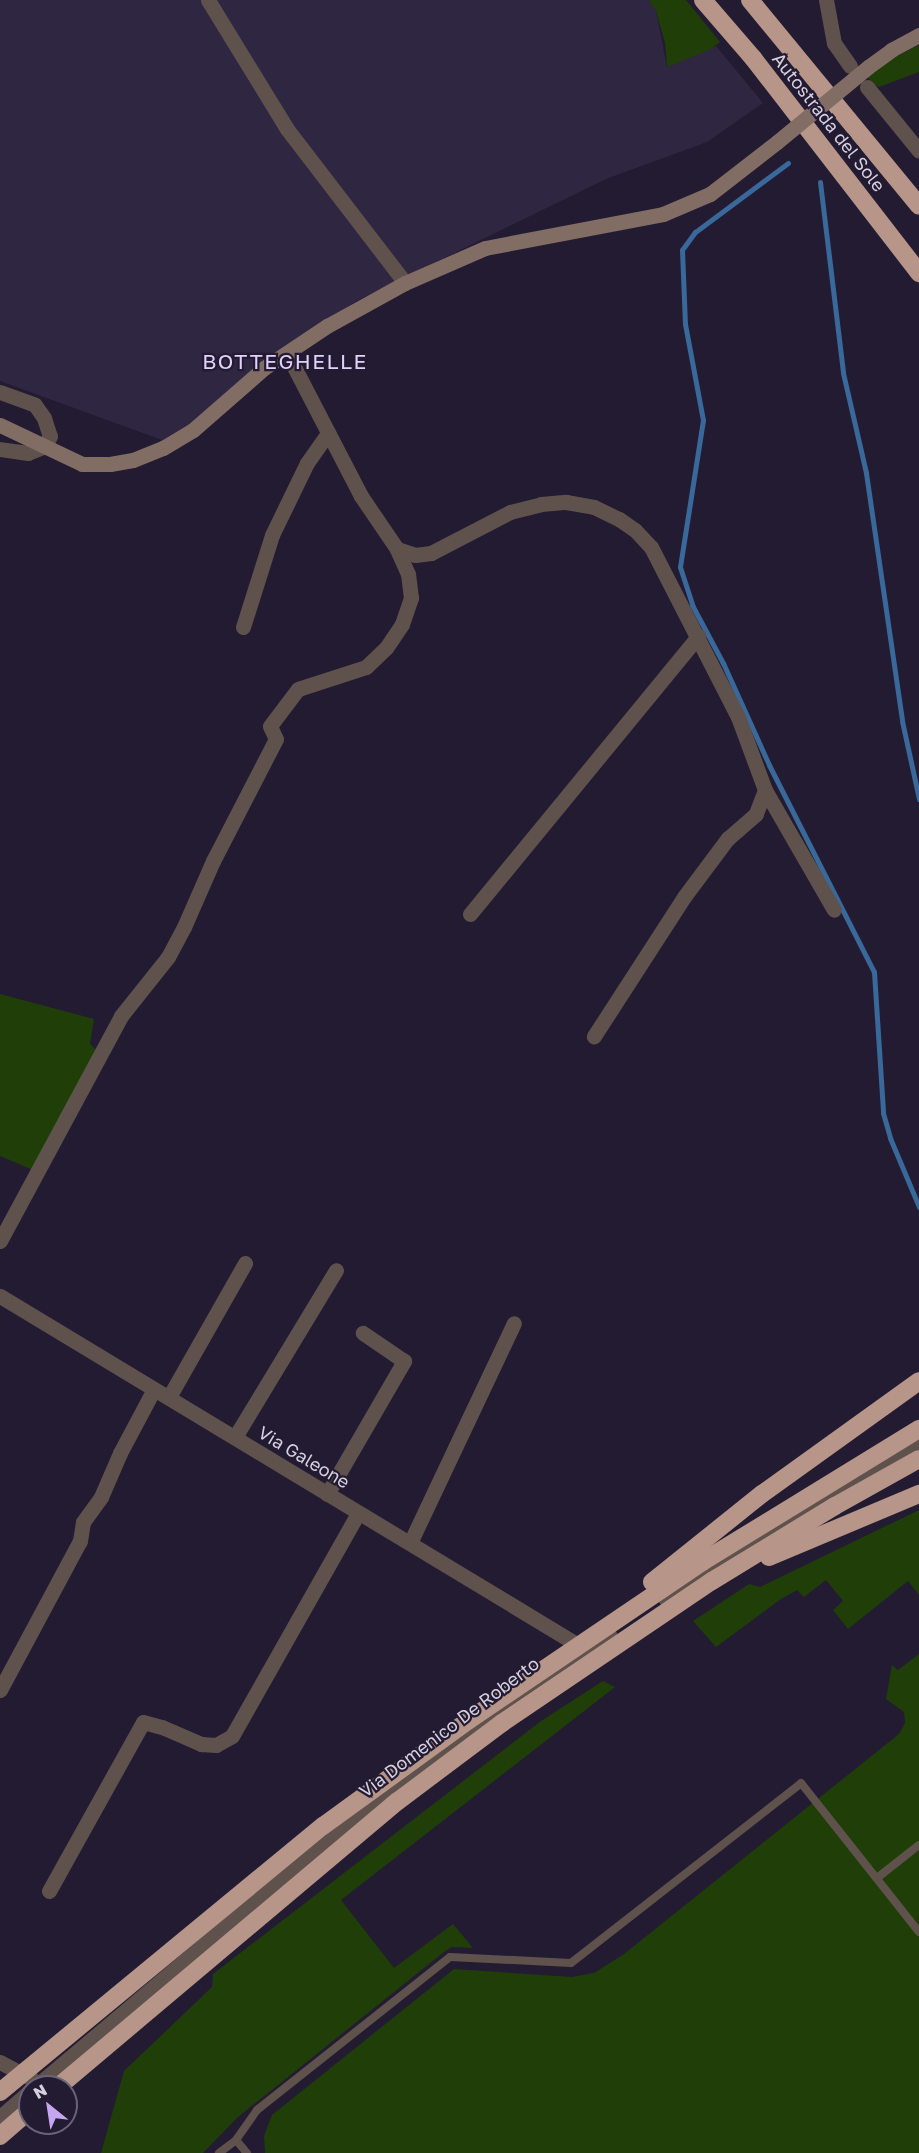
<!DOCTYPE html>
<style>
body{margin:0}
#map{position:relative;width:919px;height:2153px;overflow:hidden;background:#231b32;font-family:"Golos Text",sans-serif}
div>[style]{position:absolute}
[style*='--x']{left:calc(var(--x)*1px);top:calc(var(--y)*1px);width:calc(var(--w)*1px);rotate:calc(var(--a)*1deg)}
.built>*{inset:0;background:#2f2642}
.green>*{inset:0;background:#203e07}
.stream>*{height:5px;margin:-2.5px;padding:0 2.5px;transform-origin:2.5px;border-radius:2.5px;background:#39689a}
.lane>*{height:8px;margin:-4px;padding:0 4px;transform-origin:4px;border-radius:4px;background:#5f524c}
.street>*{height:15px;margin:-7.5px;padding:0 7.5px;transform-origin:7.5px;border-radius:7.5px;background:#5f524c}
.secondary>*{height:15px;margin:-7.5px;padding:0 7.5px;transform-origin:7.5px;border-radius:7.5px;background:#826d65}
.highway>*{height:18px;margin:-9px;padding:0 9px;transform-origin:9px;border-radius:9px;background:#b79689}
.secondary-bridge>*{height:15px;margin:-7.5px;padding:0 7.5px;transform-origin:7.5px;border-radius:7.5px;background:#826d65}
.highway-bridge>*{height:18px;margin:-9px;padding:0 9px;transform-origin:9px;border-radius:9px;background:#b79689}
span{translate:-50% -50%;white-space:nowrap;text-align:center;line-height:1.15;-webkit-text-stroke:4.5px #231b32;paint-order:stroke}
.street-label{font-size:18px;color:#d5d0e0}
.quarter-label{font-size:21px;color:#e2d1fb;letter-spacing:1.5px}
.north{position:absolute;left:18px;top:2075px;width:60px;height:60px;box-sizing:border-box;background:#231b32;border:2px solid #6a6378;border-radius:50%;rotate:330deg;font-size:16px;font-weight:700;line-height:24px;text-align:center;color:#d5d0e0}
.north::after{content:'';display:block;margin:auto;width:21px;height:27px;background:#c6a6f0;clip-path:polygon(50% 0,100% 100%,50% 72%,0 100%)}
</style>
<div id="map">
<div class="built">
<i style="clip-path:polygon(0 0,649px 0,656px 11px,667px 67px,716px 46px,763px 103px,707px 142px,606px 179px,358px 300px,272px 355px,192px 423px,162px 440px,0 381px)"></i>
</div>
<div class="green">
<i style="clip-path:polygon(649px 0,686px 0,720px 42px,711px 49px,667px 67px,665px 43px,656px 11px)"></i>
<i style="clip-path:polygon(919px 45px,919px 72px,879px 87px,872px 84px,868px 77px,870px 70px)"></i>
<i style="clip-path:polygon(0 994px,94px 1019px,90px 1044px,97px 1051px,33px 1170px,0 1156px)"></i>
<i style="clip-path:polygon(919px 1510px,919px 1595px,908px 1581px,848px 1629px,833px 1610px,843px 1601px,826px 1580px,804px 1597px,797px 1590px,781px 1599px,716px 1647px,693px 1621px,749px 1584px,760px 1587px)"></i>
<i style="clip-path:polygon(919px 1654px,919px 2153px,265px 2153px,264px 2136px,272px 2115px,454px 1969px,572px 1977px,594px 1973px,624px 1954px,899px 1734px,905px 1723px,904px 1712px,886px 1699px,892px 1665px,898px 1670px)"></i>
<i style="clip-path:polygon(603px 1681px,615px 1687px,341px 1900px,394px 1968px,453px 1924px,473px 1948px,452px 1947px,444px 1952px,238px 2117px,203px 2153px,101px 2153px,124px 2071px,212px 1987px,213px 1974px,541px 1721px)"></i>
</div>
<div class="stream">
<i style="--x:788;--y:163;--w:116;--a:143.4"></i>
<i style="--x:695;--y:232;--w:22;--a:126"></i>
<i style="--x:682;--y:250;--w:74;--a:87.7"></i>
<i style="--x:685;--y:324;--w:98;--a:79.4"></i>
<i style="--x:703;--y:420;--w:149;--a:98.9"></i>
<i style="--x:680;--y:567;--w:40;--a:72"></i>
<i style="--x:692;--y:605;--w:66;--a:61.9"></i>
<i style="--x:723;--y:663;--w:112;--a:65.7"></i>
<i style="--x:769;--y:765;--w:232;--a:63.1"></i>
<i style="--x:874;--y:972;--w:141;--a:86.3"></i>
<i style="--x:883;--y:1113;--w:26;--a:74"></i>
<i style="--x:890;--y:1138;--w:75;--a:67.2"></i>
<i style="--x:820;--y:182;--w:192;--a:83.1"></i>
<i style="--x:843;--y:373;--w:103;--a:77"></i>
<i style="--x:866;--y:473;--w:251;--a:81.7"></i>
<i style="--x:902;--y:721;--w:80;--a:77.7"></i>
</div>
<div class="lane">
<i style="--x:877;--y:1878;--w:53;--a:-38.2"></i>
<i style="--x:236;--y:2140;--w:17;--a:50"></i>
<i style="--x:219;--y:2153;--w:21;--a:-37"></i>
<i style="--x:236;--y:2140;--w:37;--a:-55"></i>
<i style="--x:257;--y:2110;--w:246;--a:-38.4"></i>
<i style="--x:450;--y:1957;--w:121;--a:2.8"></i>
<i style="--x:571;--y:1963;--w:292;--a:-38"></i>
<i style="--x:801;--y:1783;--w:190;--a:51.6"></i>
</div>
<div class="street">
<i style="--x:208;--y:0;--w:151;--a:58.5"></i>
<i style="--x:287;--y:129;--w:194;--a:52.5"></i>
<i style="--x:826;--y:0;--w:44;--a:79.5"></i>
<i style="--x:834;--y:43;--w:28;--a:55"></i>
<i style="--x:867;--y:87;--w:82;--a:50.9"></i>
<i style="--x:0;--y:392;--w:37;--a:20"></i>
<i style="--x:35;--y:405;--w:16;--a:55"></i>
<i style="--x:44;--y:418;--w:19;--a:72"></i>
<i style="--x:50;--y:436;--w:11;--a:117"></i>
<i style="--x:45;--y:446;--w:18;--a:158"></i>
<i style="--x:28;--y:453;--w:28;--a:-172"></i>
<i style="--x:397;--y:549;--w:19;--a:18"></i>
<i style="--x:415;--y:555;--w:16;--a:-7"></i>
<i style="--x:431;--y:553;--w:89;--a:-27.4"></i>
<i style="--x:510;--y:512;--w:32;--a:-14"></i>
<i style="--x:541;--y:504;--w:25;--a:-5"></i>
<i style="--x:566;--y:502;--w:28;--a:10"></i>
<i style="--x:594;--y:507;--w:28;--a:26"></i>
<i style="--x:619;--y:519;--w:19;--a:35"></i>
<i style="--x:635;--y:530;--w:23;--a:47"></i>
<i style="--x:651;--y:547;--w:191;--a:62.9"></i>
<i style="--x:738;--y:717;--w:78;--a:69.7"></i>
<i style="--x:765;--y:790;--w:26;--a:111"></i>
<i style="--x:756;--y:814;--w:37;--a:139"></i>
<i style="--x:728;--y:838;--w:74;--a:126.7"></i>
<i style="--x:684;--y:897;--w:166;--a:122.9"></i>
<i style="--x:243;--y:627;--w:96;--a:-72.5"></i>
<i style="--x:272;--y:535;--w:80;--a:-64.1"></i>
<i style="--x:307;--y:463;--w:37;--a:-55"></i>
<i style="--x:765;--y:790;--w:138;--a:60.1"></i>
<i style="--x:470;--y:914;--w:360;--a:-50.6"></i>
<i style="--x:0;--y:1241;--w:255;--a:-61.7"></i>
<i style="--x:121;--y:1016;--w:75;--a:-51.5"></i>
<i style="--x:168;--y:957;--w:34;--a:-62"></i>
<i style="--x:184;--y:927;--w:72;--a:-66.3"></i>
<i style="--x:213;--y:861;--w:137;--a:-62.7"></i>
<i style="--x:276;--y:739;--w:14;--a:-115"></i>
<i style="--x:270;--y:726;--w:46;--a:-52.9"></i>
<i style="--x:298;--y:689;--w:71;--a:-17.9"></i>
<i style="--x:366;--y:667;--w:28;--a:-44"></i>
<i style="--x:386;--y:648;--w:29;--a:-56"></i>
<i style="--x:402;--y:624;--w:28;--a:-71"></i>
<i style="--x:411;--y:598;--w:24;--a:-97"></i>
<i style="--x:408;--y:574;--w:27;--a:-114"></i>
<i style="--x:397;--y:549;--w:64;--a:-124.2"></i>
<i style="--x:361;--y:496;--w:161;--a:-117.4"></i>
<i style="--x:0;--y:1296;--w:687;--a:31.12"></i>
<i style="--x:169;--y:1397;--w:154;--a:-60.4"></i>
<i style="--x:235;--y:1437;--w:195;--a:-58.8"></i>
<i style="--x:327;--y:1494;--w:154;--a:-59.9"></i>
<i style="--x:404;--y:1361;--w:50;--a:-145.7"></i>
<i style="--x:410;--y:1543;--w:243;--a:-64.7"></i>
<i style="--x:665;--y:1598;--w:204;--a:-32"></i>
<i style="--x:838;--y:1490;--w:93;--a:-29.1"></i>
<i style="--x:0;--y:1690;--w:169;--a:-61.8"></i>
<i style="--x:80;--y:1541;--w:19;--a:-81"></i>
<i style="--x:83;--y:1522;--w:31;--a:-54"></i>
<i style="--x:101;--y:1497;--w:48;--a:-66.6"></i>
<i style="--x:120;--y:1453;--w:72;--a:-62"></i>
<i style="--x:49;--y:1891;--w:193;--a:-60.9"></i>
<i style="--x:143;--y:1722;--w:20;--a:15"></i>
<i style="--x:162;--y:1727;--w:43;--a:23.6"></i>
<i style="--x:201;--y:1744;--w:15;--a:4"></i>
<i style="--x:216;--y:1745;--w:18;--a:-29"></i>
<i style="--x:232;--y:1736;--w:256;--a:-60.5"></i>
<i style="--x:0;--y:2062;--w:36;--a:28"></i>
<i style="--x:35;--y:2087;--w:280;--a:-40.2"></i>
<i style="--x:249;--y:1906;--w:108;--a:-39"></i>
<i style="--x:333;--y:1838;--w:245;--a:-36.9"></i>
<i style="--x:529;--y:1691;--w:98;--a:-34.7"></i>
<i style="--x:0;--y:2117;--w:40;--a:-41"></i>
</div>
<div class="secondary">
<i style="--x:868;--y:67;--w:29;--a:-36"></i>
<i style="--x:891;--y:50;--w:32;--a:-28"></i>
<i style="--x:0;--y:425;--w:91;--a:25.4"></i>
<i style="--x:82;--y:464;--w:28;--a:0"></i>
<i style="--x:110;--y:464;--w:23;--a:-10"></i>
<i style="--x:133;--y:460;--w:32;--a:-22"></i>
<i style="--x:163;--y:448;--w:35;--a:-31"></i>
<i style="--x:193;--y:430;--w:94;--a:-41.1"></i>
<i style="--x:264;--y:368;--w:76;--a:-33.7"></i>
<i style="--x:327;--y:326;--w:89;--a:-28.9"></i>
<i style="--x:405;--y:283;--w:87;--a:-23.6"></i>
<i style="--x:485;--y:248;--w:181;--a:-10.8"></i>
<i style="--x:663;--y:214;--w:51;--a:-23.1"></i>
<i style="--x:710;--y:194;--w:85;--a:-37.8"></i>
</div>
<div class="highway">
<i style="--x:703;--y:0;--w:77;--a:49.2"></i>
<i style="--x:753;--y:58;--w:272;--a:52.3"></i>
<i style="--x:750;--y:0;--w:266;--a:50.6"></i>
<i style="--x:769;--y:1557;--w:163;--a:-22.8"></i>
<i style="--x:58;--y:2087;--w:444;--a:-40.1"></i>
<i style="--x:398;--y:1801;--w:130;--a:-36.9"></i>
<i style="--x:502;--y:1723;--w:254;--a:-34.1"></i>
<i style="--x:712;--y:1581;--w:144;--a:-31.4"></i>
<i style="--x:835;--y:1506;--w:96;--a:-29.2"></i>
<i style="--x:0;--y:2136;--w:40;--a:-41"></i>
</div>
<div class="secondary-bridge">
<i style="--x:777;--y:142;--w:118;--a:-39.5"></i>
</div>
<div class="highway-bridge">
<i style="--x:652;--y:1582;--w:141;--a:-38.7"></i>
<i style="--x:762;--y:1494;--w:193;--a:-35.7"></i>
<i style="--x:0;--y:2092;--w:418;--a:-39.5"></i>
<i style="--x:323;--y:1826;--w:180;--a:-36"></i>
<i style="--x:469;--y:1720;--w:282;--a:-34.1"></i>
<i style="--x:702;--y:1562;--w:255;--a:-31.5"></i>
</div>
<div class="street-label">
<span style="left:829px;top:122px;rotate:52deg">Autostrada del Sole</span>
<span style="left:304px;top:1457px;rotate:31deg">Via Galeone</span>
<span style="left:449px;top:1727px;rotate:-37deg">Via Domenico De Roberto</span>
</div>
<div class="quarter-label">
<span style="left:285px;top:361px">BOTTEGHELLE</span>
</div>
<div class="north">N</div>
</div>
